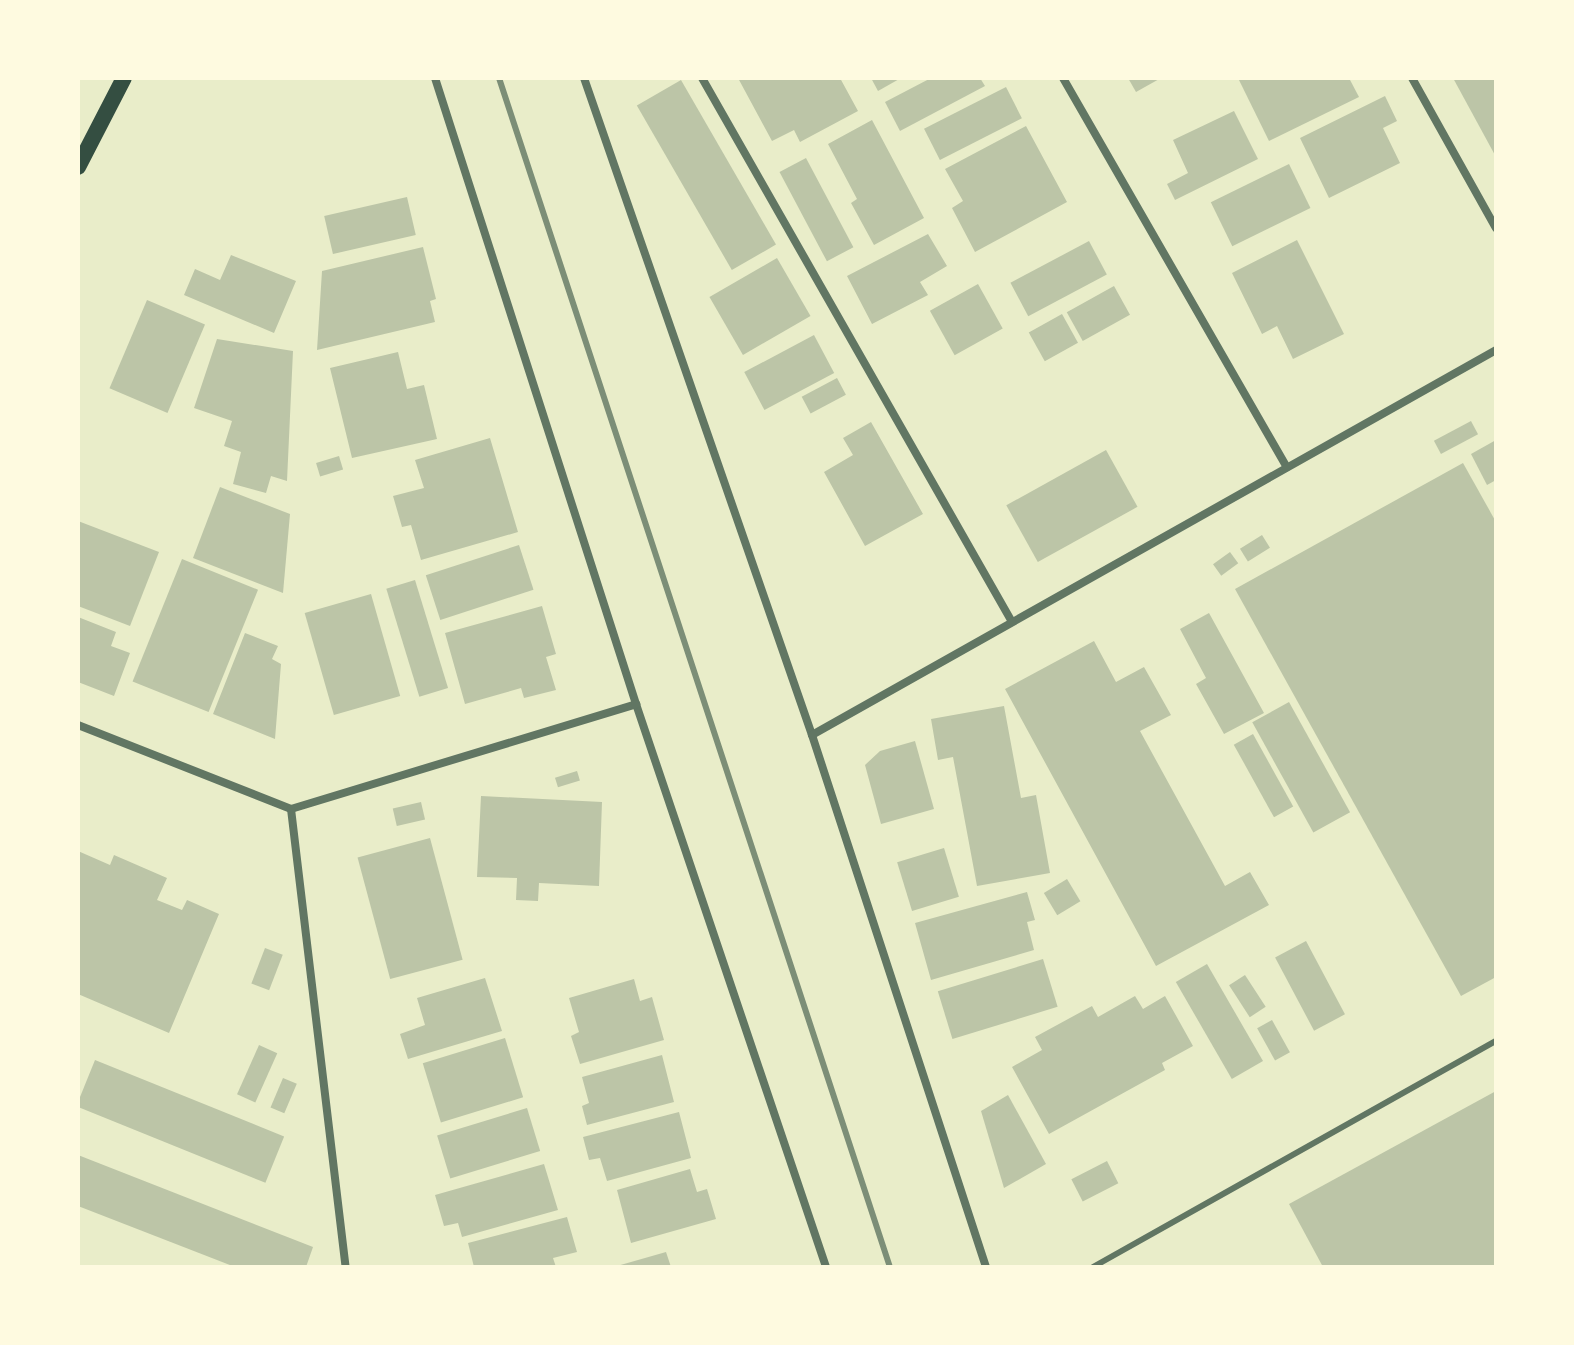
<!DOCTYPE html>
<style>
body{margin:0}
#map{position:relative;width:1574px;height:1345px;overflow:hidden;background:#e9edc9;font-family:"Titillium Web",sans-serif}
div>[style]{position:absolute}
[style*='--x']{left:calc(var(--x)*1px);top:calc(var(--y)*1px);width:calc(var(--w)*1px);rotate:calc(var(--a)*1deg)}
.building>*{inset:0;background:#bcc5a7;transform-origin:0 0}
.service>*{height:6px;margin:-3px;padding:0 3px;transform-origin:3px;border-radius:3px;background:#617663}
.minor>*{height:8px;margin:-4px;padding:0 4px;transform-origin:4px;border-radius:4px;background:#617663}
.secondary>*{height:16px;margin:-8px;padding:0 8px;transform-origin:8px;border-radius:8px;background:#344e41}
.rail>*{height:6px;margin:-3px;padding:0 3px;transform-origin:3px;border-radius:3px;background:#7c8e77}
span{translate:-50% -50%;white-space:nowrap;text-align:center;line-height:1.15;-webkit-text-stroke:6px #fefae0;paint-order:stroke}
.frame{position:absolute;inset:0;border:80px solid #fefae0;pointer-events:none}
</style>
<div id="map">
<div class="building">
<i style="clip-path:polygon(738px 78px,840px 78px,858px 111px,800px 142px,794px 130px,772px 141px)"></i>
<i style="clip-path:polygon(871px 78px,901px 78px,878px 91px)"></i>
<i style="clip-path:polygon(931px 78px,980px 78px,985px 86px,900px 131px,885px 102px)"></i>
<i style="clip-path:polygon(1128px 78px,1161px 78px,1136px 92px)"></i>
<i style="clip-path:polygon(1238px 78px,1349px 78px,1359px 97px,1269px 141px)"></i>
<i style="clip-path:polygon(1453px 78px,1496px 78px,1496px 157px)"></i>
<i style="left:681px;top:80px;width:190px;height:51px;rotate:60deg"></i>
<i style="left:1006px;top:87px;width:35px;height:92px;rotate:63deg"></i>
<i style="clip-path:polygon(1385px 96px,1397px 121px,1383px 128px,1400px 163px,1329px 198px,1300px 138px)"></i>
<i style="clip-path:polygon(1234px 111px,1258px 159px,1175px 200px,1167px 184px,1188px 173px,1173px 140px)"></i>
<i style="clip-path:polygon(872px 120px,924px 218px,874px 245px,851px 203px,857px 199px,828px 144px)"></i>
<i style="clip-path:polygon(1026px 126px,1067px 202px,975px 252px,952px 208px,963px 201px,945px 169px)"></i>
<i style="left:806px;top:158px;width:101px;height:30px;rotate:62deg"></i>
<i style="left:1289px;top:164px;width:49px;height:87px;rotate:64deg"></i>
<i style="left:407px;top:197px;width:39px;height:85px;rotate:77deg"></i>
<i style="clip-path:polygon(928px 234px,947px 266px,920px 282px,928px 295px,872px 324px,847px 276px)"></i>
<i style="clip-path:polygon(1297px 240px,1344px 334px,1293px 359px,1277px 326px,1262px 334px,1232px 273px)"></i>
<i style="left:1089px;top:241px;width:38px;height:89px;rotate:62deg"></i>
<i style="clip-path:polygon(423px 247px,436px 299px,430px 301px,435px 322px,317px 350px,322px 271px)"></i>
<i style="clip-path:polygon(231px 255px,296px 281px,274px 333px,184px 295px,195px 269px,220px 280px)"></i>
<i style="left:777px;top:258px;width:67px;height:78px;rotate:60deg"></i>
<i style="left:978px;top:284px;width:51px;height:55px;rotate:61deg"></i>
<i style="left:1114px;top:286px;width:33px;height:54px;rotate:61deg"></i>
<i style="left:147px;top:300px;width:63px;height:96px;rotate:23deg"></i>
<i style="left:1062px;top:314px;width:33px;height:38px;rotate:61deg"></i>
<i style="left:814px;top:335px;width:43px;height:79px;rotate:62deg"></i>
<i style="clip-path:polygon(217px 339px,293px 351px,287px 481px,271px 476px,266px 493px,233px 484px,241px 452px,224px 446px,232px 421px,194px 408px)"></i>
<i style="clip-path:polygon(398px 352px,407px 389px,424px 385px,437px 439px,352px 458px,330px 368px)"></i>
<i style="left:837px;top:378px;width:19px;height:40px;rotate:62deg"></i>
<i style="left:1471px;top:421px;width:15px;height:42px;rotate:62deg"></i>
<i style="clip-path:polygon(871px 422px,923px 514px,865px 546px,824px 472px,853px 455px,843px 438px)"></i>
<i style="clip-path:polygon(490px 438px,518px 532px,421px 560px,411px 525px,402px 527px,393px 496px,424px 488px,415px 460px)"></i>
<i style="clip-path:polygon(1496px 440px,1496px 480px,1487px 485px,1471px 454px)"></i>
<i style="left:1106px;top:450px;width:65px;height:114px;rotate:61deg"></i>
<i style="left:339px;top:456px;width:14px;height:24px;rotate:73deg"></i>
<i style="clip-path:polygon(1463px 463px,1496px 522px,1496px 977px,1461px 996px,1235px 589px)"></i>
<i style="clip-path:polygon(220px 487px,290px 514px,283px 593px,193px 558px)"></i>
<i style="clip-path:polygon(78px 521px,159px 552px,130px 626px,78px 606px)"></i>
<i style="left:1262px;top:535px;width:15px;height:26px;rotate:58deg"></i>
<i style="left:519px;top:545px;width:47px;height:98px;rotate:72deg"></i>
<i style="left:1230px;top:552px;width:14px;height:21px;rotate:54deg"></i>
<i style="left:182px;top:559px;width:82px;height:132px;rotate:22deg"></i>
<i style="left:415px;top:580px;width:113px;height:30px;rotate:73deg"></i>
<i style="left:371px;top:594px;width:106px;height:69px;rotate:74deg"></i>
<i style="clip-path:polygon(542px 606px,556px 654px,546px 657px,556px 690px,524px 698px,521px 688px,465px 704px,445px 633px)"></i>
<i style="clip-path:polygon(1209px 613px,1264px 713px,1224px 734px,1196px 684px,1206px 678px,1180px 629px)"></i>
<i style="clip-path:polygon(78px 617px,116px 632px,111px 646px,130px 653px,114px 696px,78px 682px)"></i>
<i style="clip-path:polygon(245px 633px,278px 646px,272px 659px,281px 664px,275px 739px,213px 714px)"></i>
<i style="clip-path:polygon(1094px 641px,1116px 682px,1144px 667px,1171px 715px,1140px 731px,1225px 886px,1250px 872px,1269px 905px,1156px 966px,1005px 689px)"></i>
<i style="left:1289px;top:702px;width:126px;height:42px;rotate:61deg"></i>
<i style="clip-path:polygon(1004px 706px,1021px 798px,1036px 795px,1050px 873px,977px 886px,953px 757px,938px 760px,931px 719px)"></i>
<i style="left:1253px;top:734px;width:83px;height:22px;rotate:61deg"></i>
<i style="clip-path:polygon(915px 741px,934px 809px,881px 824px,865px 765px,880px 751px)"></i>
<i style="left:577px;top:771px;width:10px;height:23px;rotate:73deg"></i>
<i style="clip-path:polygon(481px 796px,602px 802px,599px 886px,539px 883px,538px 901px,516px 900px,517px 878px,477px 877px)"></i>
<i style="left:421px;top:802px;width:18px;height:29px;rotate:77deg"></i>
<i style="left:430px;top:838px;width:126px;height:75px;rotate:75deg"></i>
<i style="left:944px;top:848px;width:51px;height:49px;rotate:73deg"></i>
<i style="clip-path:polygon(78px 851px,110px 865px,114px 855px,167px 878px,157px 900px,182px 910px,187px 900px,219px 914px,169px 1033px,78px 994px)"></i>
<i style="left:1067px;top:879px;width:26px;height:27px;rotate:59deg"></i>
<i style="clip-path:polygon(1027px 892px,1035px 920px,1027px 922px,1034px 950px,931px 980px,915px 923px)"></i>
<i style="left:1306px;top:941px;width:83px;height:35px;rotate:62deg"></i>
<i style="left:265px;top:948px;width:19px;height:38px;rotate:21deg"></i>
<i style="left:1043px;top:959px;width:50px;height:110px;rotate:73deg"></i>
<i style="left:1207px;top:964px;width:112px;height:36px;rotate:60deg"></i>
<i style="left:1245px;top:975px;width:38px;height:19px;rotate:57deg"></i>
<i style="clip-path:polygon(485px 978px,502px 1031px,408px 1059px,400px 1034px,425px 1025px,417px 998px)"></i>
<i style="clip-path:polygon(634px 979px,640px 1001px,652px 997px,664px 1040px,580px 1064px,571px 1036px,579px 1032px,569px 998px)"></i>
<i style="clip-path:polygon(1135px 996px,1143px 1009px,1165px 996px,1193px 1046px,1162px 1063px,1165px 1070px,1049px 1134px,1012px 1067px,1042px 1050px,1035px 1037px,1092px 1006px,1098px 1017px)"></i>
<i style="left:1272px;top:1020px;width:37px;height:17px;rotate:61deg"></i>
<i style="left:505px;top:1038px;width:62px;height:86px;rotate:73deg"></i>
<i style="left:259px;top:1045px;width:20px;height:54px;rotate:24deg"></i>
<i style="clip-path:polygon(662px 1055px,674px 1102px,587px 1125px,582px 1106px,589px 1103px,582px 1077px)"></i>
<i style="left:95px;top:1060px;width:204px;height:50px;rotate:22deg"></i>
<i style="left:283px;top:1078px;width:15px;height:32px;rotate:23deg"></i>
<i style="clip-path:polygon(1496px 1091px,1496px 1267px,1323px 1267px,1289px 1204px)"></i>
<i style="clip-path:polygon(1008px 1095px,1046px 1164px,1004px 1188px,981px 1111px)"></i>
<i style="left:527px;top:1108px;width:45px;height:94px;rotate:73deg"></i>
<i style="clip-path:polygon(679px 1112px,691px 1158px,607px 1181px,600px 1158px,589px 1160px,583px 1137px)"></i>
<i style="clip-path:polygon(78px 1155px,313px 1247px,306px 1267px,235px 1267px,78px 1206px)"></i>
<i style="left:1107px;top:1161px;width:25px;height:40px;rotate:63deg"></i>
<i style="clip-path:polygon(544px 1164px,558px 1210px,462px 1237px,458px 1223px,444px 1226px,435px 1195px)"></i>
<i style="clip-path:polygon(690px 1169px,697px 1192px,707px 1189px,716px 1219px,631px 1243px,617px 1190px)"></i>
<i style="clip-path:polygon(567px 1217px,577px 1252px,553px 1258px,556px 1267px,474px 1267px,468px 1243px)"></i>
<i style="clip-path:polygon(666px 1252px,671px 1267px,617px 1267px,617px 1266px)"></i>
</div>
<div class="service">
<i style="--x:1093;--y:1267;--w:462;--a:-29.3"></i>
</div>
<div class="minor">
<i style="--x:435;--y:78;--w:657;--a:72.2"></i>
<i style="--x:636;--y:704;--w:594;--a:71.35"></i>
<i style="--x:584;--y:78;--w:695;--a:70.86"></i>
<i style="--x:812;--y:735;--w:560;--a:71.89"></i>
<i style="--x:702;--y:78;--w:626;--a:60.32"></i>
<i style="--x:1063;--y:78;--w:449;--a:60.1"></i>
<i style="--x:1412;--y:78;--w:172;--a:60.8"></i>
<i style="--x:78;--y:725;--w:229;--a:21.5"></i>
<i style="--x:291;--y:809;--w:361;--a:-16.9"></i>
<i style="--x:812;--y:735;--w:785;--a:-29.37"></i>
<i style="--x:291;--y:809;--w:461;--a:83.2"></i>
</div>
<div class="secondary">
<i style="--x:78;--y:167;--w:100;--a:-62.7"></i>
</div>
<div class="rail">
<i style="--x:499;--y:78;--w:1252;--a:71.8"></i>
</div>
<div class="frame"></div>
</div>
